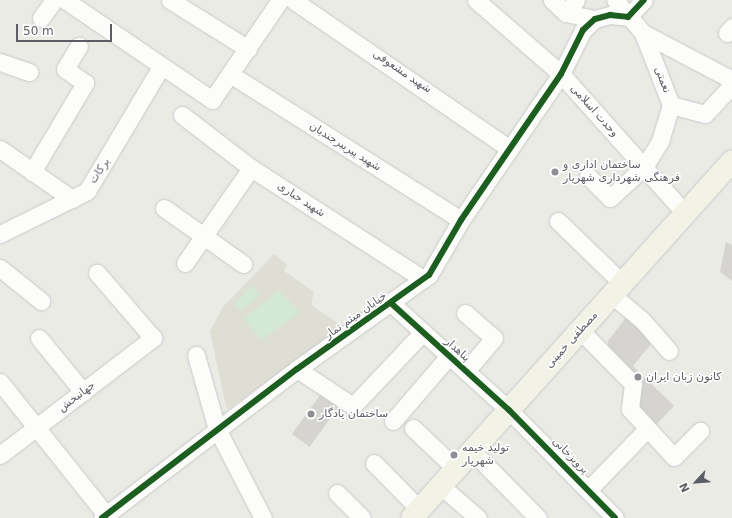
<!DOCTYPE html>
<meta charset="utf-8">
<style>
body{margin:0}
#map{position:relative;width:732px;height:518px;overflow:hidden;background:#ebebe6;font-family:"DejaVu Sans","Noto Naskh Arabic",sans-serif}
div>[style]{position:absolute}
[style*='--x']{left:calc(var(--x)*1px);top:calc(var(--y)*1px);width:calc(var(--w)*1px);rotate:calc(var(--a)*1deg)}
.education>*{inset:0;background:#dfded5}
.green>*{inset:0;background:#d3e9d3;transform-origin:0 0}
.building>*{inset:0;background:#d5d4d1;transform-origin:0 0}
.roads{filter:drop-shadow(0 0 1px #c8c9c8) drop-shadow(0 0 1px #c8c9c8)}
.minor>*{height:17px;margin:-8.5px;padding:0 8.5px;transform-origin:8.5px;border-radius:8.5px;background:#fcfcfb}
.major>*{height:22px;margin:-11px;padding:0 11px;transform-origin:11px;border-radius:11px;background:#f3f2e7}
.cycleway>*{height:6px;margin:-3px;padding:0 3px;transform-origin:3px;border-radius:3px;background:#1b5e20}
.dots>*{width:11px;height:11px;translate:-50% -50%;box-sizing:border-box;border:2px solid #fff;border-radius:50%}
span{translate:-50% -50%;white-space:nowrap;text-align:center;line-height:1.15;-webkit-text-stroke:3px #fff;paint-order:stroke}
.street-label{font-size:11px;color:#5b5e64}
.poi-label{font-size:11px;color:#5b5e64}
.left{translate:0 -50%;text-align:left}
.north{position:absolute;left:676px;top:462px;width:40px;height:40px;-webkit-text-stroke:3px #fff;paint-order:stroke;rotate:244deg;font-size:11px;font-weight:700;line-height:16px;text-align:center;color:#5b5e64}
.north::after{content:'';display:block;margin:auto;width:14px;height:18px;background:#5b5e64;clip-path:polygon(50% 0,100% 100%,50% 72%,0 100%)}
.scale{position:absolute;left:16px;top:24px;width:96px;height:18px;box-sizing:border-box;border:2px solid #5b5e64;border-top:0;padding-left:5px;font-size:12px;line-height:14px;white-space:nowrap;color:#5b5e64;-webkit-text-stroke:3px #fff;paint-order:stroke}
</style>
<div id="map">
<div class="education">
<i style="clip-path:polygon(274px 254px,287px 265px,284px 271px,314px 292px,311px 305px,342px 326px,230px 408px,226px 407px,210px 332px,222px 308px)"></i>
</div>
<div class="green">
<i style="left:252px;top:286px;width:11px;height:25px;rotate:45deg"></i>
<i style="clip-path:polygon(279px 290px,300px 312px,261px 340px,244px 318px)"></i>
</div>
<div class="building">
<i style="clip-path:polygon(726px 242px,732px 245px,732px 281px,720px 272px)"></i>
<i style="clip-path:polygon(627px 316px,655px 339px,633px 366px,674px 406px,652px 429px,634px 409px,635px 394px,642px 387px,609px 353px,608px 341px)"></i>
<i style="left:323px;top:391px;width:22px;height:53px;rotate:36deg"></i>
</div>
<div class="roads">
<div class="minor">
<i style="--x:65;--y:0;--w:178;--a:34.2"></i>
<i style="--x:212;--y:100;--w:121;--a:-55.8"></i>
<i style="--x:170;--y:0;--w:92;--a:32.1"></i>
<i style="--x:293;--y:0;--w:261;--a:34.5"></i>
<i style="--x:476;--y:0;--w:113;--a:41"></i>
<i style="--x:561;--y:74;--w:186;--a:48.3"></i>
<i style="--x:552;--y:0;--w:19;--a:43"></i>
<i style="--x:566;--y:13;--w:30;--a:12"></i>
<i style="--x:566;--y:13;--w:16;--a:-52"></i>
<i style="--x:41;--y:18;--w:22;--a:-54"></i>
<i style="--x:643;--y:33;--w:101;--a:27.8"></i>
<i style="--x:727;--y:33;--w:8;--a:-50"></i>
<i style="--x:0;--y:62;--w:31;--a:19"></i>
<i style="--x:230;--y:74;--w:273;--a:32.3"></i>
<i style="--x:671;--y:105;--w:35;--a:15"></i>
<i style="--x:705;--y:114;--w:40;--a:-47"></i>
<i style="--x:182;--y:115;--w:87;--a:37.5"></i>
<i style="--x:251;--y:168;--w:205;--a:32.8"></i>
<i style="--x:0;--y:149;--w:88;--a:34.8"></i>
<i style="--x:32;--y:172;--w:104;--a:-59.2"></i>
<i style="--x:85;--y:83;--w:24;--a:-145"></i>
<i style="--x:65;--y:69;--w:27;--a:-59"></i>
<i style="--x:588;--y:176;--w:31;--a:45"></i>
<i style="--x:610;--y:198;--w:46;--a:-42.4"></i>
<i style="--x:644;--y:167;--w:31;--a:-58"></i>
<i style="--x:660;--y:141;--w:38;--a:-73"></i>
<i style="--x:671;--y:105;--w:77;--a:-111.3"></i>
<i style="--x:643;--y:33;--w:43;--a:-130.3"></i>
<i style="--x:164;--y:208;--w:97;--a:35.3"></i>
<i style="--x:558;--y:221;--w:89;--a:44.1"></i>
<i style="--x:0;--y:234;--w:97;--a:-26.3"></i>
<i style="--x:87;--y:191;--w:144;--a:-59.2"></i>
<i style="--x:185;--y:263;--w:116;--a:-55.2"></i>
<i style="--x:0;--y:268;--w:53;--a:38.8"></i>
<i style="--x:612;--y:295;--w:39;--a:40"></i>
<i style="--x:642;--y:320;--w:41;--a:48.9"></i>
<i style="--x:392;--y:304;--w:158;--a:42.2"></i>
<i style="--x:509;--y:410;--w:151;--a:45.5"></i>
<i style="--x:465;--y:313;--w:38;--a:41"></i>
<i style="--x:494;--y:338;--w:43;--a:130.3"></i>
<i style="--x:580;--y:330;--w:76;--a:45.5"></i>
<i style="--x:633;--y:384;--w:25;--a:97"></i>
<i style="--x:630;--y:409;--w:65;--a:47.5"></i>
<i style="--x:674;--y:457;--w:37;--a:-45"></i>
<i style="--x:39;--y:338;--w:70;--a:50.8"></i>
<i style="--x:196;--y:355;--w:77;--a:74.2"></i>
<i style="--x:217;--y:429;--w:100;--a:62.7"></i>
<i style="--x:297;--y:369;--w:67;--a:33.5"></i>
<i style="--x:353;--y:406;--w:102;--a:-46.6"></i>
<i style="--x:0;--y:382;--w:170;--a:51.4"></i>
<i style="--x:393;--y:421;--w:86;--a:-49.3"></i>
<i style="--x:413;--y:428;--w:59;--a:43.6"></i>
<i style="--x:472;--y:451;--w:94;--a:45.4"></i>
<i style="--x:0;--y:455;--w:193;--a:-37.4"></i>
<i style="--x:153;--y:338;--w:86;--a:-130.7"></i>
<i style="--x:374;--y:463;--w:66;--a:45.6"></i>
<i style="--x:441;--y:486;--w:49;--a:40.9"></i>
<i style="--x:589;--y:489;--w:83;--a:-46"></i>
<i style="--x:337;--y:493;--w:35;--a:45"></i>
<i style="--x:102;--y:518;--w:245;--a:-37.4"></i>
<i style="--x:297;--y:369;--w:162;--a:-35.5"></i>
<i style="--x:429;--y:275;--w:64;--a:-59.8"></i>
<i style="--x:461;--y:220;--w:177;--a:-55.6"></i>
<i style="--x:561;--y:74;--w:49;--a:-63.4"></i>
<i style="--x:583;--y:30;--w:16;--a:-43"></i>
<i style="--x:595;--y:19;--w:16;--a:-15"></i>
<i style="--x:610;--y:15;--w:18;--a:6"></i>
<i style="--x:628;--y:17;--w:23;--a:-47"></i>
</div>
<div class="major">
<i style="--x:412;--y:518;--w:479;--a:-48.1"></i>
</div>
</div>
<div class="cycleway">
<i style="--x:392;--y:304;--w:158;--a:42.2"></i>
<i style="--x:509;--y:410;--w:151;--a:45.5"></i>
<i style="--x:102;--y:518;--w:245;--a:-37.4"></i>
<i style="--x:297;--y:369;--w:162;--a:-35.5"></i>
<i style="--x:429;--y:275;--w:64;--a:-59.8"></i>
<i style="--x:461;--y:220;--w:177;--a:-55.6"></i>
<i style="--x:561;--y:74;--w:49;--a:-63.4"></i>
<i style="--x:583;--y:30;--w:16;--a:-43"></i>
<i style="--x:595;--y:19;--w:16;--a:-15"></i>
<i style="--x:610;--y:15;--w:18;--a:6"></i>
<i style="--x:628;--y:17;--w:23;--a:-47"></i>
</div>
<div class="dots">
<i style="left:555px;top:172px;background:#8d8f92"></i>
<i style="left:638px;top:377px;background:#8d8f92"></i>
<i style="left:311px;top:414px;background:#8d8f92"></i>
<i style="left:454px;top:455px;background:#8d8f92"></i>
</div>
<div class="street-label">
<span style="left:402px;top:72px;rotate:34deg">شهید مشعوفی</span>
<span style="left:662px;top:80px;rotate:69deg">نعمتی</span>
<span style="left:594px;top:111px;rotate:48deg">وحدت اسلامی</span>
<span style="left:345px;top:147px;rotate:32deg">شهید پیربیرجندیان</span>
<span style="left:100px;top:171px;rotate:-57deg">برکات</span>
<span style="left:301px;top:200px;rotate:33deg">شهید جباری</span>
<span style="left:356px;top:316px;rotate:-35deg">خیابان میثم تمار</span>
<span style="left:572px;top:340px;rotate:-48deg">مصطفی خمینی</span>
<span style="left:457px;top:350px;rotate:42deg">پناهدار</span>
<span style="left:77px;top:397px;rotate:-37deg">جهانبخش</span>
<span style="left:570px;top:456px;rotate:45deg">پرویزخانی</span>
</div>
<div class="poi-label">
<span class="left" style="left:563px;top:172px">ساختمان اداری و<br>فرهنگی شهرداری شهریار</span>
<span class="left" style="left:646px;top:377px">کانون زبان ایران</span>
<span class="left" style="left:319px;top:414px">ساختمان یادگار</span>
<span class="left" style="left:462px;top:455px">تولید خیمه<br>شهریار</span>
</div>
<div class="north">N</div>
<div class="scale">50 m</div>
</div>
